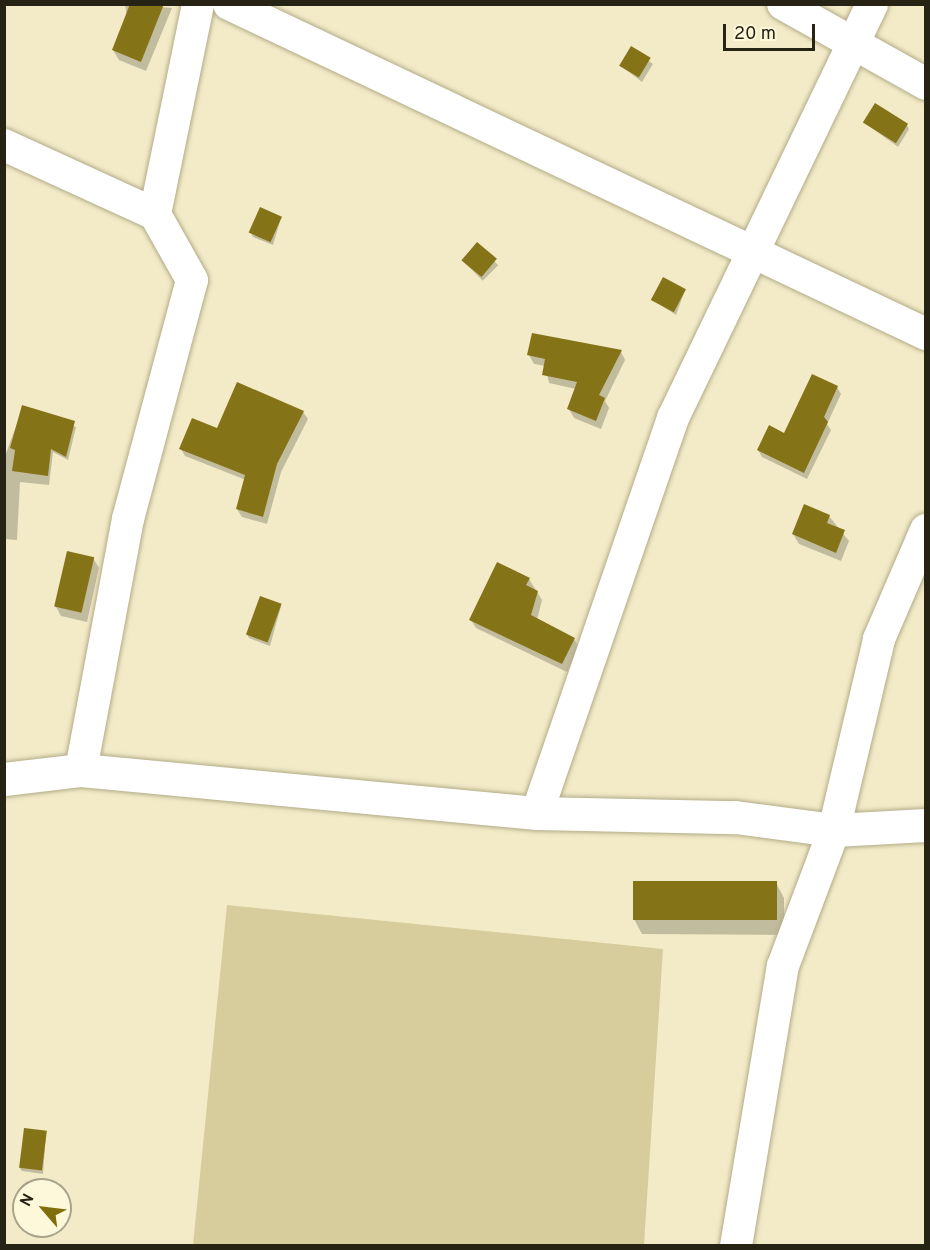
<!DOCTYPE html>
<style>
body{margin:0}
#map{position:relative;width:930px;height:1250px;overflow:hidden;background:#f3ebc7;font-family:Overpass,sans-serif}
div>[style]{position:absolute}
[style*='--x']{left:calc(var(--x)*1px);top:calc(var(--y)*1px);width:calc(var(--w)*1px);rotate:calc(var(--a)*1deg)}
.green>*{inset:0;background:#d6cc9c}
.shadow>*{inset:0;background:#0003;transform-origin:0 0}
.building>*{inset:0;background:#857318;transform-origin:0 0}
.roads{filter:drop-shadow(0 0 2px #b2ab88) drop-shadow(0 0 2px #b2ab88)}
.minor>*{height:32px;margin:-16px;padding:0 16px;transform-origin:16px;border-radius:16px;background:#fff}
.tertiary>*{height:33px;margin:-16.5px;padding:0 16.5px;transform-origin:16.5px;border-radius:16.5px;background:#fff}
span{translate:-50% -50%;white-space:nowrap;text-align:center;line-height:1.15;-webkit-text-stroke:4.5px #fef8db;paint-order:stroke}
.frame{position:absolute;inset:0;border:6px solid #262315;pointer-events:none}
.north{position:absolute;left:12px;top:1178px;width:60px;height:60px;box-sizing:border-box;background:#fef8db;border:2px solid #a8a38c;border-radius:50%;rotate:298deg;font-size:16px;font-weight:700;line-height:24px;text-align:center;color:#262315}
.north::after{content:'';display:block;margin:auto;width:21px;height:27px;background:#806e0b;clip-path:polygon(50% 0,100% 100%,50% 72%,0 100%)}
.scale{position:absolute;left:723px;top:24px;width:92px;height:27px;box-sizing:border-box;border:3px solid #262315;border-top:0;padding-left:8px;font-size:18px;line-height:21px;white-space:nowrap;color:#262315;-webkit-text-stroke:4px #fef8db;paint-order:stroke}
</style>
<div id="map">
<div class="green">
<i style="clip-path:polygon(227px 905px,663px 949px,644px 1245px,193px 1245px)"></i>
</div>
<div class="shadow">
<i style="clip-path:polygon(125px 4px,172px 8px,146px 71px,119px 60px,113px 50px,127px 18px)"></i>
<i style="clip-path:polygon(631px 48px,653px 64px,642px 82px,621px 66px)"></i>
<i style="clip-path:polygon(865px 123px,907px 125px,909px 129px,898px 147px)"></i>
<i style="clip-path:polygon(281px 218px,273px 245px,253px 237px,251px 233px)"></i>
<i style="left:477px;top:244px;width:30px;height:22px;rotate:45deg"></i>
<i style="clip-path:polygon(685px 290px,676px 315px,653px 300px)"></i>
<i style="clip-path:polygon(621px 352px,625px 360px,605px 401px,609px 408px,601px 429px,574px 418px,569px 409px,576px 389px,549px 383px,545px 366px,534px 364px,529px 355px)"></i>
<i style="clip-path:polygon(837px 387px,841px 394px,827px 424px,831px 430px,807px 479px,762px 457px,758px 450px,785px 435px)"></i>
<i style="clip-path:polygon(23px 407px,76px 427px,68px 460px,53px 452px,49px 485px,20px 482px,17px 540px,4px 539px,4px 459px)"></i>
<i style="clip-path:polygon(303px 412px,308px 419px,281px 472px,267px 524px,242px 517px,237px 509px,246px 480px,185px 456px,181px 449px,218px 430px)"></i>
<i style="clip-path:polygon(829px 516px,849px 541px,841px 561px,799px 544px,793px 534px)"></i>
<i style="clip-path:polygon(93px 558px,99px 568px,87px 622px,61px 616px,56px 607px)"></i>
<i style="clip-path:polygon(529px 579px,542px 600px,537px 620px,574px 639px,579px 647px,567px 672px,476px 628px,471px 620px)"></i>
<i style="clip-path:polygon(281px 606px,270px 646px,249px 638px,247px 634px)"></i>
<i style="clip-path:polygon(776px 883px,784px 898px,784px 935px,642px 934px,634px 919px)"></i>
<i style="clip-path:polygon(46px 1133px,43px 1174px,22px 1171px,19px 1167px)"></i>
</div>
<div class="building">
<i style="clip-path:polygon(130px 4px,164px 4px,141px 62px,112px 50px)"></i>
<i style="left:631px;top:46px;width:23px;height:23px;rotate:31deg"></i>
<i style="left:875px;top:103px;width:39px;height:23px;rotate:32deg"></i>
<i style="left:260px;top:207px;width:24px;height:28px;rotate:24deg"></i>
<i style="left:477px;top:242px;width:26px;height:24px;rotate:40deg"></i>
<i style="left:663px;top:277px;width:26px;height:26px;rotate:28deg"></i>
<i style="clip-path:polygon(532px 333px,622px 350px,599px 395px,605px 398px,596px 421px,567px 409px,577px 382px,542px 375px,545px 359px,527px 355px)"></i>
<i style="clip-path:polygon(812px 374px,838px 386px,824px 417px,828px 422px,804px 473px,757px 450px,769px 425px,784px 433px)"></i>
<i style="clip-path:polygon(237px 382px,304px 411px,277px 464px,263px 517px,236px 509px,245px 475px,179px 449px,192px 418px,217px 428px)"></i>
<i style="clip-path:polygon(22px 405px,75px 421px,66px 457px,51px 449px,48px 476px,12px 471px,15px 450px,10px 448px)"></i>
<i style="clip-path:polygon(804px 504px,830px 515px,827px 523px,845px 530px,836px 553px,792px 534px)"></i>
<i style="left:67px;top:551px;width:28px;height:57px;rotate:13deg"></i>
<i style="clip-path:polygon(497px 562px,530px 578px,526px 585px,538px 591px,531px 615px,575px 638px,562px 664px,469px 620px)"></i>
<i style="left:260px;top:596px;width:23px;height:41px;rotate:20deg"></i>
<i style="left:633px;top:881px;width:144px;height:39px"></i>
<i style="left:24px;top:1128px;width:23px;height:40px;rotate:7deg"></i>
</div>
<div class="roads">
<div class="minor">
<i style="--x:229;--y:4;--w:771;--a:25.34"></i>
<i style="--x:783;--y:4;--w:164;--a:29.2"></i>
<i style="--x:4;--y:145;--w:166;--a:24.6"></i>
<i style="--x:155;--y:214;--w:214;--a:-78.4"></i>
<i style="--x:81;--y:770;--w:255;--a:-79.4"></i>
<i style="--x:128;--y:519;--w:247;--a:-75"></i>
<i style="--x:192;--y:280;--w:76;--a:-119.3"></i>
<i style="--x:537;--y:813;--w:418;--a:-71"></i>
<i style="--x:673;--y:418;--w:459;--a:-64.3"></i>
<i style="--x:736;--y:1246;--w:284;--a:-80.5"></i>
<i style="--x:783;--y:966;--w:145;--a:-69.4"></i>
<i style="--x:834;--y:830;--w:196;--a:-76.7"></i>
<i style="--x:879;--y:639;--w:119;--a:-66.7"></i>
</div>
<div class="tertiary">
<i style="--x:4;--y:779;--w:78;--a:-6.7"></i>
<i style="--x:81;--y:770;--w:458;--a:5.4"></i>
<i style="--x:537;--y:813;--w:198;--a:1.2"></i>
<i style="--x:735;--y:817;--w:100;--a:7.5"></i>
<i style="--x:834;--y:830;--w:92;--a:-3.1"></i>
</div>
</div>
<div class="frame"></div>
<div class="north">N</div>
<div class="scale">20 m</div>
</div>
